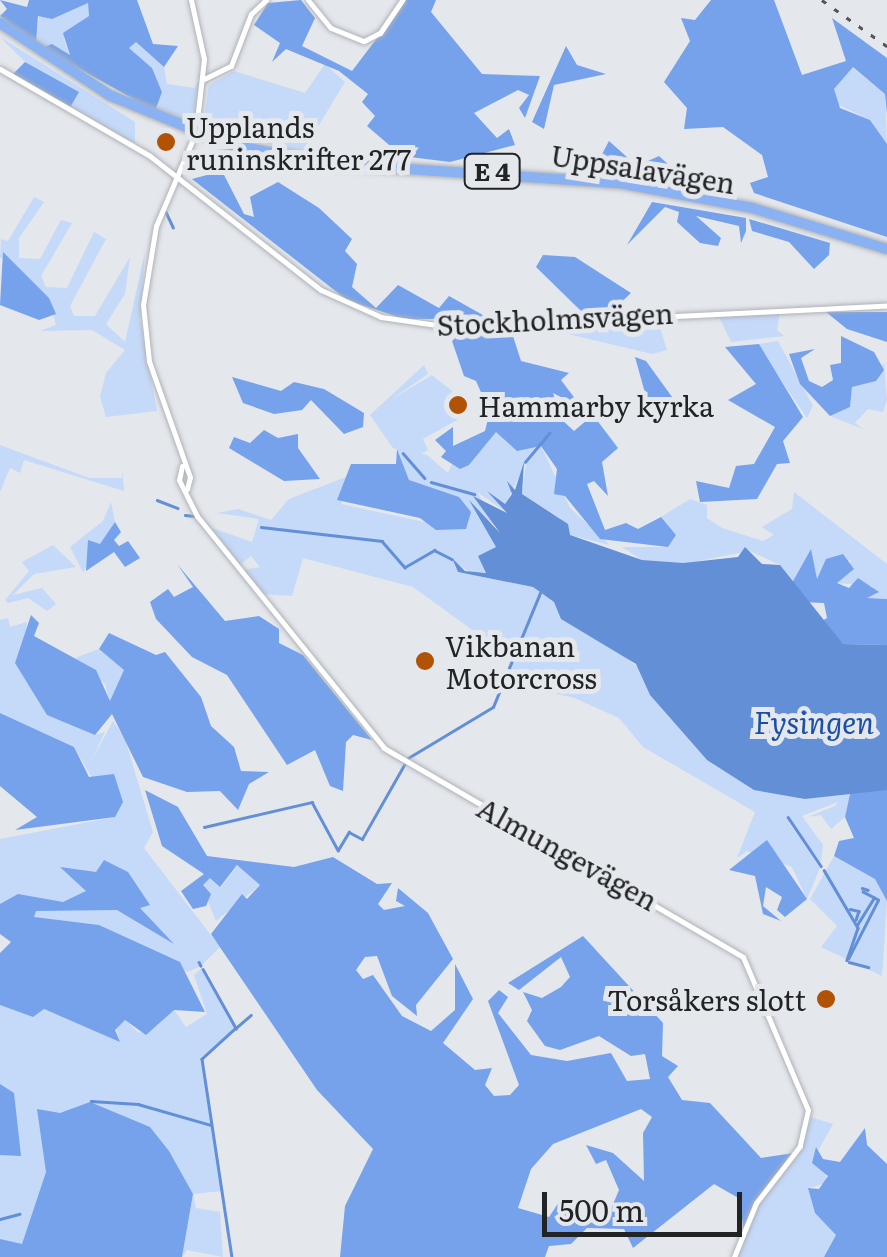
<!DOCTYPE html>
<meta charset="utf-8">
<style>
body{margin:0}
#map{position:relative;width:887px;height:1257px;overflow:hidden;background:#e4e7ec;font-family:Literata,serif}
div>[style]{position:absolute}
[style*='--x']{left:calc(var(--x)*1px);top:calc(var(--y)*1px);width:calc(var(--w)*1px);rotate:calc(var(--a)*1deg)}
.green>*{inset:0;background:#c5d9f9}
.forest>*{inset:0;background:#75a2eb}
.water>*{inset:0;background:#638fd7}
.stream>*{height:2.5px;margin:-1.25px;padding:0 1.25px;transform-origin:1.25px;border-radius:1.25px;background:#638fd7}
.roads{filter:drop-shadow(0 0 2px #afb2b7) drop-shadow(0 0 2px #afb2b7)}
.tertiary>*{height:5px;margin:-2.5px;padding:0 2.5px;transform-origin:2.5px;border-radius:2.5px;background:#fff}
.motorway>*{height:10px;margin:-5px;padding:0 5px;transform-origin:5px;border-radius:5px;background:#8ab1f2}
.rail>*{height:2.5px;margin-top:-1.25px;transform-origin:0;background:repeating-linear-gradient(90deg,#545658 0 5px,transparent 0 15px)}
.dots>*{width:28px;height:28px;translate:-50% -50%;box-sizing:border-box;border:5px solid #e4e7ec;border-radius:50%}
span{translate:-50% -50%;white-space:nowrap;text-align:center;line-height:1.15;-webkit-text-stroke:10px #e4e7ec;paint-order:stroke}
.shield-label span{padding:2px 8px;background:#e4e7ec;border:2px solid;border-radius:8px;-webkit-text-stroke-width:0}
.shield-label{font-size:25px;color:#212324;font-weight:700}
.poi-label{font-size:28px;color:#212324}
.left{translate:0 -50%;text-align:left}
.right{translate:-100% -50%;text-align:right}
.street-label{font-size:28px;color:#212324}
.water-label{font-size:30px;color:#1b50a4;font-style:italic}
.scale{position:absolute;left:542px;top:1192px;width:200px;height:45px;box-sizing:border-box;border:5px solid #212324;border-top:0;padding-left:12px;font-size:30px;line-height:35px;white-space:nowrap;color:#212324;-webkit-text-stroke:8px #e4e7ec;paint-order:stroke}
</style>
<div id="map">
<div class="green">
<i style="clip-path:polygon(88px 2px,89px 16px,64px 39px,70px 56px,36px 44px,39px 16px)"></i>
<i style="clip-path:polygon(0 37px,135px 122px,135px 143px,68px 111px,78px 92px,25px 62px)"></i>
<i style="clip-path:polygon(136px 42px,164px 67px,167px 84px,195px 88px,201px 75px,193px 127px,155px 111px,162px 92px,152px 68px,129px 48px)"></i>
<i style="clip-path:polygon(325px 64px,345px 82px,302px 153px,203px 126px,209px 85px,234px 71px,305px 93px)"></i>
<i style="clip-path:polygon(852px 67px,885px 94px,887px 144px,870px 120px,837px 104px,834px 89px)"></i>
<i style="clip-path:polygon(34px 197px,44px 202px,19px 238px,19px 258px,40px 259px,61px 220px,72px 223px,41px 276px,46px 287px,67px 288px,94px 232px,106px 239px,70px 306px,74px 316px,95px 316px,130px 257px,125px 294px,106px 324px,125px 342px,145px 252px,140px 319px,157px 411px,106px 417px,100px 397px,106px 373px,125px 350px,92px 330px,40px 331px,56px 325px,49px 298px,0 257px,1px 239px,8px 241px)"></i>
<i style="clip-path:polygon(780px 312px,777px 330px,784px 336px,731px 342px,720px 319px,696px 313px)"></i>
<i style="clip-path:polygon(632px 320px,660px 328px,667px 350px,652px 354px,543px 328px)"></i>
<i style="clip-path:polygon(778px 341px,813px 406px,807px 418px,761px 351px,759px 344px)"></i>
<i style="clip-path:polygon(884px 363px,887px 400px,883px 412px,868px 409px,855px 423px,863px 429px,830px 416px,850px 407px,852px 387px,869px 383px)"></i>
<i style="clip-path:polygon(424px 365px,428px 374px,392px 399px,432px 375px,468px 404px,457px 420px,423px 439px,428px 450px,417px 456px,393px 448px,370px 415px)"></i>
<i style="clip-path:polygon(496px 431px,507px 443px,541px 446px,570px 508px,610px 545px,570px 535px,560px 518px,522px 494px,526px 463px,505px 505px,489px 493px,509px 514px,477px 492px,500px 530px,472px 507px,493px 531px,497px 547px,478px 556px,490px 571px,471px 573px,453px 561px,458px 572px,533px 587px,554px 602px,643px 671px,650px 695px,707px 760px,804px 799px,850px 794px,845px 817px,831px 829px,821px 815px,808px 817px,835px 806px,838px 802px,802px 816px,823px 845px,821px 862px,785px 817px,820px 868px,807px 899px,792px 867px,747px 851px,737px 858px,755px 812px,643px 747px,619px 718px,572px 697px,523px 688px,518px 671px,508px 667px,511px 658px,413px 587px,303px 558px,292px 596px,262px 594px,244px 570px,260px 567px,251px 556px,240px 565px,212px 528px,252px 542px,259px 519px,217px 513px,238px 509px,271px 520px,289px 499px,346px 477px,341px 504px,429px 523px,433px 491px,409px 480px,397px 449px,427px 455px,448px 473px,452px 464px,469px 465px)"></i>
<i style="clip-path:polygon(0 445px,89px 478px,122px 478px,122px 468px,124px 491px,24px 460px,20px 473px,10px 468px,0 492px)"></i>
<i style="clip-path:polygon(794px 492px,887px 564px,887px 599px,866px 598px,875px 594px,872px 586px,837px 583px,852px 559px,817px 580px,811px 557px,792px 583px,780px 565px,750px 551px,683px 564px,642px 560px,622px 547px,668px 547px,676px 535px,661px 517px,690px 499px,707px 505px,707px 518px,722px 528px,763px 541px,774px 535px,762px 527px,792px 509px)"></i>
<i style="clip-path:polygon(111px 502px,115px 522px,83px 572px,70px 547px,103px 521px)"></i>
<i style="clip-path:polygon(53px 545px,76px 567px,34px 574px,13px 595px,42px 588px,56px 604px,47px 611px,28px 598px,8px 603px,5px 600px,29px 571px,22px 562px)"></i>
<i style="clip-path:polygon(8px 618px,10px 627px,27px 622px,22px 667px,95px 735px,105px 732px,92px 760px,113px 721px,125px 739px,153px 832px,144px 848px,220px 947px,201px 966px,188px 972px,99px 925px,37px 919px,0 904px,0 839px,115px 817px,74px 747px,0 713px,0 620px)"></i>
<i style="clip-path:polygon(99px 649px,125px 670px,110px 702px,105px 684px,75px 658px)"></i>
<i style="clip-path:polygon(834px 856px,876px 879px,887px 901px,882px 976px,821px 947px,837px 926px,810px 899px)"></i>
<i style="clip-path:polygon(238px 865px,260px 885px,216px 921px,202px 886px,210px 877px,221px 887px)"></i>
<i style="clip-path:polygon(202px 968px,235px 1028px,200px 1058px,222px 1191px,193px 1194px,196px 1208px,220px 1212px,223px 1257px,187px 1250px,182px 1257px,193px 1194px,150px 1127px,22px 1245px,0 1239px,0 1005px,33px 1017px,43px 1009px,119px 1040px,116px 1027px,125px 1020px,139px 1033px,174px 1010px,186px 1027px,207px 1014px,194px 975px)"></i>
<i style="clip-path:polygon(811px 1117px,833px 1124px,812px 1162px,826px 1168px,826px 1183px,809px 1188px,815px 1213px,837px 1235px,832px 1249px,824px 1257px,738px 1257px,755px 1209px,797px 1157px)"></i>
</div>
<div class="forest">
<i style="clip-path:polygon(0 0,27px 7px,29px 0,137px 0,153px 44px,178px 46px,164px 67px,136px 42px,129px 48px,152px 68px,162px 92px,155px 111px,42px 48px,52px 44px,70px 55px,63px 33px,89px 16px,88px 3px,52px 19px,38px 16px,36px 44px,0 16px,7px 9px)"></i>
<i style="clip-path:polygon(301px 0,315px 18px,302px 46px,352px 71px,406px 0,436px 0,431px 12px,482px 74px,540px 76px,525px 118px,519px 108px,529px 95px,518px 90px,474px 113px,497px 138px,509px 129px,515px 145px,450px 162px,402px 156px,367px 126px,375px 116px,362px 102px,368px 94px,339px 71px,286px 49px,272px 62px,280px 43px,254px 25px,268px 3px)"></i>
<i style="clip-path:polygon(711px 0,774px 0,802px 75px,846px 61px,832px 18px,887px 58px,887px 114px,885px 94px,853px 67px,834px 89px,840px 108px,870px 120px,887px 144px,887px 237px,754px 193px,750px 183px,768px 177px,762px 155px,723px 127px,684px 129px,687px 108px,664px 82px,690px 41px,681px 18px,695px 20px)"></i>
<i style="clip-path:polygon(566px 46px,577px 65px,606px 74px,554px 85px,544px 129px,532px 122px)"></i>
<i style="clip-path:polygon(25px 62px,79px 92px,68px 111px,12px 75px)"></i>
<i style="clip-path:polygon(609px 141px,637px 166px,659px 156px,681px 176px,691px 172px,695px 187px,593px 171px)"></i>
<i style="clip-path:polygon(222px 171px,244px 214px,254px 217px,250px 197px,278px 182px,319px 208px,352px 239px,345px 251px,357px 264px,352px 287px,376px 308px,398px 285px,439px 308px,449px 296px,490px 319px,404px 319px,347px 300px,192px 179px)"></i>
<i style="clip-path:polygon(652px 202px,746px 218px,746px 231px,741px 243px,739px 226px,696px 216px,721px 238px,718px 246px,700px 243px,677px 222px,679px 212px,665px 207px,627px 245px)"></i>
<i style="clip-path:polygon(749px 219px,830px 243px,829px 255px,814px 269px,789px 242px,752px 231px)"></i>
<i style="clip-path:polygon(3px 252px,49px 298px,56px 314px,39px 320px,0 305px)"></i>
<i style="clip-path:polygon(543px 255px,575px 257px,631px 293px,614px 309px,581px 311px,536px 267px)"></i>
<i style="clip-path:polygon(826px 312px,887px 312px,887px 342px,847px 329px)"></i>
<i style="clip-path:polygon(511px 330px,521px 361px,569px 373px,561px 380px,582px 408px,553px 393px,561px 419px,574px 431px,593px 415px,618px 448px,602px 462px,608px 496px,594px 481px,587px 484px,605px 530px,626px 523px,638px 529px,661px 517px,676px 535px,668px 547px,600px 539px,565px 496px,554px 494px,557px 469px,541px 446px,517px 451px,496px 432px,469px 465px,460px 469px,441px 457px,446px 451px,435px 440px,453px 427px,453px 446px,485px 431px,490px 411px,516px 420px,515px 410px,487px 406px,476px 381px,464px 376px,452px 341px,463px 331px)"></i>
<i style="clip-path:polygon(841px 336px,874px 352px,884px 370px,876px 381px,852px 387px,850px 407px,830px 416px,800px 384px,789px 354px,815px 349px,801px 358px,809px 381px,822px 387px,833px 380px,830px 365px,841px 363px)"></i>
<i style="clip-path:polygon(759px 344px,803px 417px,783px 441px,790px 463px,777px 464px,757px 499px,700px 502px,696px 481px,729px 488px,736px 466px,754px 464px,775px 427px,728px 400px,756px 384px,725px 347px)"></i>
<i style="clip-path:polygon(635px 357px,646px 361px,675px 401px,661px 408px,647px 400px)"></i>
<i style="clip-path:polygon(232px 377px,281px 391px,294px 382px,324px 389px,364px 413px,363px 427px,344px 434px,311px 400px,302px 410px,274px 414px,243px 403px)"></i>
<i style="clip-path:polygon(264px 430px,278px 438px,298px 434px,298px 448px,320px 479px,284px 481px,229px 448px,234px 437px,250px 443px)"></i>
<i style="clip-path:polygon(397px 449px,409px 480px,459px 497px,471px 512px,466px 529px,436px 530px,420px 518px,337px 500px,351px 464px,396px 464px)"></i>
<i style="clip-path:polygon(115px 522px,121px 532px,114px 540px,119px 546px,128px 541px,140px 558px,125px 567px,114px 552px,86px 571px,88px 540px,100px 544px)"></i>
<i style="clip-path:polygon(811px 549px,817px 579px,826px 559px,843px 554px,854px 569px,837px 583px,849px 588px,858px 578px,879px 592px,867px 598px,887px 599px,887px 645px,843px 644px,820px 622px,827px 618px,824px 603px,801px 602px,792px 583px)"></i>
<i style="clip-path:polygon(177px 564px,225px 621px,259px 616px,279px 629px,279px 643px,303px 655px,372px 740px,353px 735px,346px 742px,343px 791px,330px 786px,315px 750px,287px 765px,227px 675px,192px 657px,156px 619px,150px 602px,168px 589px,174px 597px,193px 587px)"></i>
<i style="clip-path:polygon(31px 615px,39px 623px,34px 636px,96px 670px,110px 701px,124px 670px,99px 649px,109px 633px,156px 655px,165px 652px,201px 697px,211px 726px,234px 747px,241px 771px,269px 772px,249px 784px,238px 810px,220px 791px,187px 792px,143px 777px,112px 714px,95px 735px,47px 715px,15px 663px)"></i>
<i style="clip-path:polygon(0 713px,74px 747px,89px 777px,114px 774px,123px 802px,115px 817px,15px 830px,37px 817px,0 786px)"></i>
<i style="clip-path:polygon(873px 787px,887px 790px,887px 901px,875px 879px,834px 856px,839px 841px,854px 838px,845px 817px,850px 794px)"></i>
<i style="clip-path:polygon(evenodd,145px 790px,178px 807px,207px 856px,294px 867px,333px 857px,377px 884px,392px 883px,378px 904px,384px 910px,405px 906px,396px 901px,398px 888px,428px 913px,453px 959px,416px 1005px,417px 1016px,392px 996px,377px 956px,365px 957px,356px 970px,363px 979px,373px 975px,402px 1016px,431px 1031px,455px 1010px,455px 964px,473px 999px,443px 1043px,475px 1070px,492px 1068px,485px 1085px,494px 1096px,510px 1095px,519px 1085px,488px 1001px,499px 990px,508px 997px,498px 1013px,531px 1055px,567px 1061px,611px 1053px,627px 1081px,650px 1079px,645px 1054px,631px 1056px,599px 1036px,560px 1050px,545px 1046px,527px 1021px,532px 1010px,523px 992px,542px 998px,561px 987px,570px 977px,561px 957px,519px 990px,508px 983px,583px 936px,663px 1023px,662px 1056px,678px 1066px,668px 1077px,682px 1100px,710px 1103px,761px 1158px,794px 1153px,743px 1228px,740px 1199px,714px 1184px,633px 1248px,624px 1229px,587px 1228px,571px 1244px,549px 1246px,545px 1257px,340px 1257px,345px 1206px,373px 1149px,317px 1090px,211px 934px,242px 894px,247px 899px,260px 885px,237px 865px,220px 887px,210px 878px,203px 885px,211px 894px,206px 906px,193px 909px,181px 891px,204px 874px,162px 846px,145px 790px,641px 1109px,652px 1117px,643px 1133px,644px 1181px,613px 1153px,586px 1145px,596px 1164px,606px 1160px,619px 1190px,606px 1221px,585px 1223px,563px 1196px,549px 1217px,518px 1208px,531px 1169px,553px 1144px,641px 1109px)"></i>
<i style="clip-path:polygon(767px 840px,807px 899px,785px 917px,777px 910px,782px 897px,766px 887px,763px 906px,781px 921px,763px 914px,755px 876px,729px 870px)"></i>
<i style="clip-path:polygon(104px 860px,128px 872px,150px 905px,140px 908px,174px 944px,117px 910px,36px 911px,34px 917px,99px 925px,180px 962px,205px 1012px,174px 1010px,146px 1035px,125px 1020px,115px 1030px,120px 1042px,44px 1009px,33px 1017px,0 1005px,0 953px,11px 942px,0 934px,0 904px,18px 894px,63px 902px,86px 891px,60px 867px,96px 872px)"></i>
<i style="clip-path:polygon(0 1084px,14px 1093px,21px 1156px,0 1155px)"></i>
<i style="clip-path:polygon(90px 1102px,150px 1127px,169px 1151px,193px 1194px,182px 1257px,0 1257px,0 1239px,22px 1244px,46px 1172px,37px 1109px,60px 1113px)"></i>
<i style="clip-path:polygon(865px 1128px,867px 1145px,887px 1164px,887px 1257px,824px 1257px,836px 1235px,815px 1213px,808px 1188px,819px 1189px,828px 1176px,812px 1163px,816px 1147px,823px 1159px,840px 1162px)"></i>
</div>
<div class="water">
<i style="clip-path:polygon(524px 462px,522px 494px,568px 524px,570px 535px,642px 560px,683px 563px,738px 557px,745px 547px,762px 564px,780px 565px,843px 644px,887px 645px,887px 790px,805px 799px,754px 790px,707px 760px,650px 695px,636px 664px,561px 619px,554px 602px,533px 587px,458px 572px,452px 558px,465px 571px,486px 573px,478px 556px,496px 547px,469px 500px,500px 533px,473px 496px,507px 513px,487px 491px,505px 504px,512px 494px,507px 481px,515px 490px)"></i>
</div>
<div class="stream">
<i style="--x:166;--y:212;--w:17;--a:65"></i>
<i style="--x:403;--y:453;--w:33;--a:49"></i>
<i style="--x:525;--y:462;--w:38;--a:-50"></i>
<i style="--x:431;--y:482;--w:45;--a:15.6"></i>
<i style="--x:157;--y:500;--w:22;--a:21"></i>
<i style="--x:185;--y:515;--w:9;--a:6"></i>
<i style="--x:261;--y:527;--w:122;--a:6.6"></i>
<i style="--x:382;--y:541;--w:35;--a:49"></i>
<i style="--x:405;--y:567;--w:34;--a:-30"></i>
<i style="--x:434;--y:550;--w:20;--a:27"></i>
<i style="--x:408;--y:758;--w:99;--a:-31"></i>
<i style="--x:493;--y:707;--w:123;--a:-67.6"></i>
<i style="--x:788;--y:817;--w:59;--a:56"></i>
<i style="--x:204;--y:827;--w:111;--a:-13"></i>
<i style="--x:312;--y:802;--w:55;--a:61.6"></i>
<i style="--x:338;--y:850;--w:21;--a:-59"></i>
<i style="--x:349;--y:832;--w:15;--a:28"></i>
<i style="--x:362;--y:839;--w:85;--a:-60.4"></i>
<i style="--x:824;--y:870;--w:67;--a:59.6"></i>
<i style="--x:858;--y:928;--w:34;--a:109"></i>
<i style="--x:862;--y:888;--w:6;--a:18"></i>
<i style="--x:850;--y:909;--w:9;--a:13"></i>
<i style="--x:859;--y:911;--w:9;--a:108"></i>
<i style="--x:857;--y:925;--w:32;--a:-58"></i>
<i style="--x:848;--y:959;--w:66;--a:-63"></i>
<i style="--x:878;--y:900;--w:17;--a:-152"></i>
<i style="--x:199;--y:962;--w:4;--a:63"></i>
<i style="--x:849;--y:962;--w:20;--a:15"></i>
<i style="--x:203;--y:969;--w:68;--a:60.8"></i>
<i style="--x:236;--y:1028;--w:46;--a:137.6"></i>
<i style="--x:202;--y:1059;--w:200;--a:81.4"></i>
<i style="--x:237;--y:1027;--w:18;--a:-41"></i>
<i style="--x:91;--y:1101;--w:47;--a:3.7"></i>
<i style="--x:138;--y:1104;--w:76;--a:16"></i>
<i style="--x:0;--y:1219;--w:20;--a:-15"></i>
</div>
<div class="roads">
<div class="tertiary">
<i style="--x:191;--y:0;--w:60;--a:77.6"></i>
<i style="--x:204;--y:59;--w:70;--a:96.5"></i>
<i style="--x:308;--y:0;--w:36;--a:51"></i>
<i style="--x:331;--y:28;--w:35;--a:22"></i>
<i style="--x:364;--y:41;--w:18;--a:-27"></i>
<i style="--x:380;--y:33;--w:40;--a:-56"></i>
<i style="--x:0;--y:69;--w:173;--a:30.1"></i>
<i style="--x:150;--y:156;--w:217;--a:38.1"></i>
<i style="--x:321;--y:290;--w:66;--a:24.2"></i>
<i style="--x:381;--y:317;--w:70;--a:8.2"></i>
<i style="--x:450;--y:327;--w:438;--a:-2.8"></i>
<i style="--x:204;--y:79;--w:30;--a:-26"></i>
<i style="--x:231;--y:66;--w:56;--a:-69"></i>
<i style="--x:251;--y:14;--w:21;--a:-43"></i>
<i style="--x:182;--y:466;--w:14;--a:102"></i>
<i style="--x:179;--y:480;--w:40;--a:63.4"></i>
<i style="--x:197;--y:516;--w:298;--a:51.1"></i>
<i style="--x:384;--y:748;--w:415;--a:30.2"></i>
<i style="--x:743;--y:957;--w:166;--a:67"></i>
<i style="--x:808;--y:1110;--w:37;--a:103"></i>
<i style="--x:800;--y:1146;--w:72;--a:127.7"></i>
<i style="--x:756;--y:1203;--w:58;--a:112.2"></i>
<i style="--x:187;--y:489;--w:12;--a:-76"></i>
<i style="--x:190;--y:477;--w:123;--a:-109.5"></i>
<i style="--x:149;--y:361;--w:56;--a:-96.1"></i>
<i style="--x:143;--y:305;--w:80;--a:-80.7"></i>
<i style="--x:156;--y:226;--w:92;--a:-67"></i>
</div>
<div class="motorway">
<i style="--x:0;--y:23;--w:131;--a:33.4"></i>
<i style="--x:109;--y:95;--w:132;--a:22.3"></i>
<i style="--x:231;--y:145;--w:103;--a:10.7"></i>
<i style="--x:332;--y:164;--w:289;--a:3.8"></i>
<i style="--x:620;--y:183;--w:134;--a:10.7"></i>
<i style="--x:752;--y:208;--w:141;--a:16.9"></i>
</div>
</div>
<div class="rail">
<i style="--x:822;--y:0;--w:80;--a:35.3"></i>
</div>
<div class="dots">
<i style="left:166px;top:142px;background:#b15204"></i>
<i style="left:458px;top:405px;background:#b15204"></i>
<i style="left:425px;top:661px;background:#b15204"></i>
<i style="left:826px;top:999px;background:#b15204"></i>
</div>
<div class="shield-label">
<span style="left:492px;top:171px">E 4</span>
</div>
<div class="poi-label">
<span class="left" style="left:186px;top:142px">Upplands<br>runinskrifter 277</span>
<span class="left" style="left:478px;top:405px">Hammarby kyrka</span>
<span class="left" style="left:445px;top:661px">Vikbanan<br>Motorcross</span>
<span class="right" style="left:806px;top:999px">Torsåkers slott</span>
</div>
<div class="street-label">
<span style="left:643px;top:168px;rotate:9deg">Uppsalavägen</span>
<span style="left:555px;top:318px;rotate:-3deg">Stockholmsvägen</span>
<span style="left:568px;top:853px;rotate:29deg">Almungevägen</span>
</div>
<div class="water-label">
<span style="left:814px;top:721px">Fysingen</span>
</div>
<div class="scale">500 m</div>
</div>
